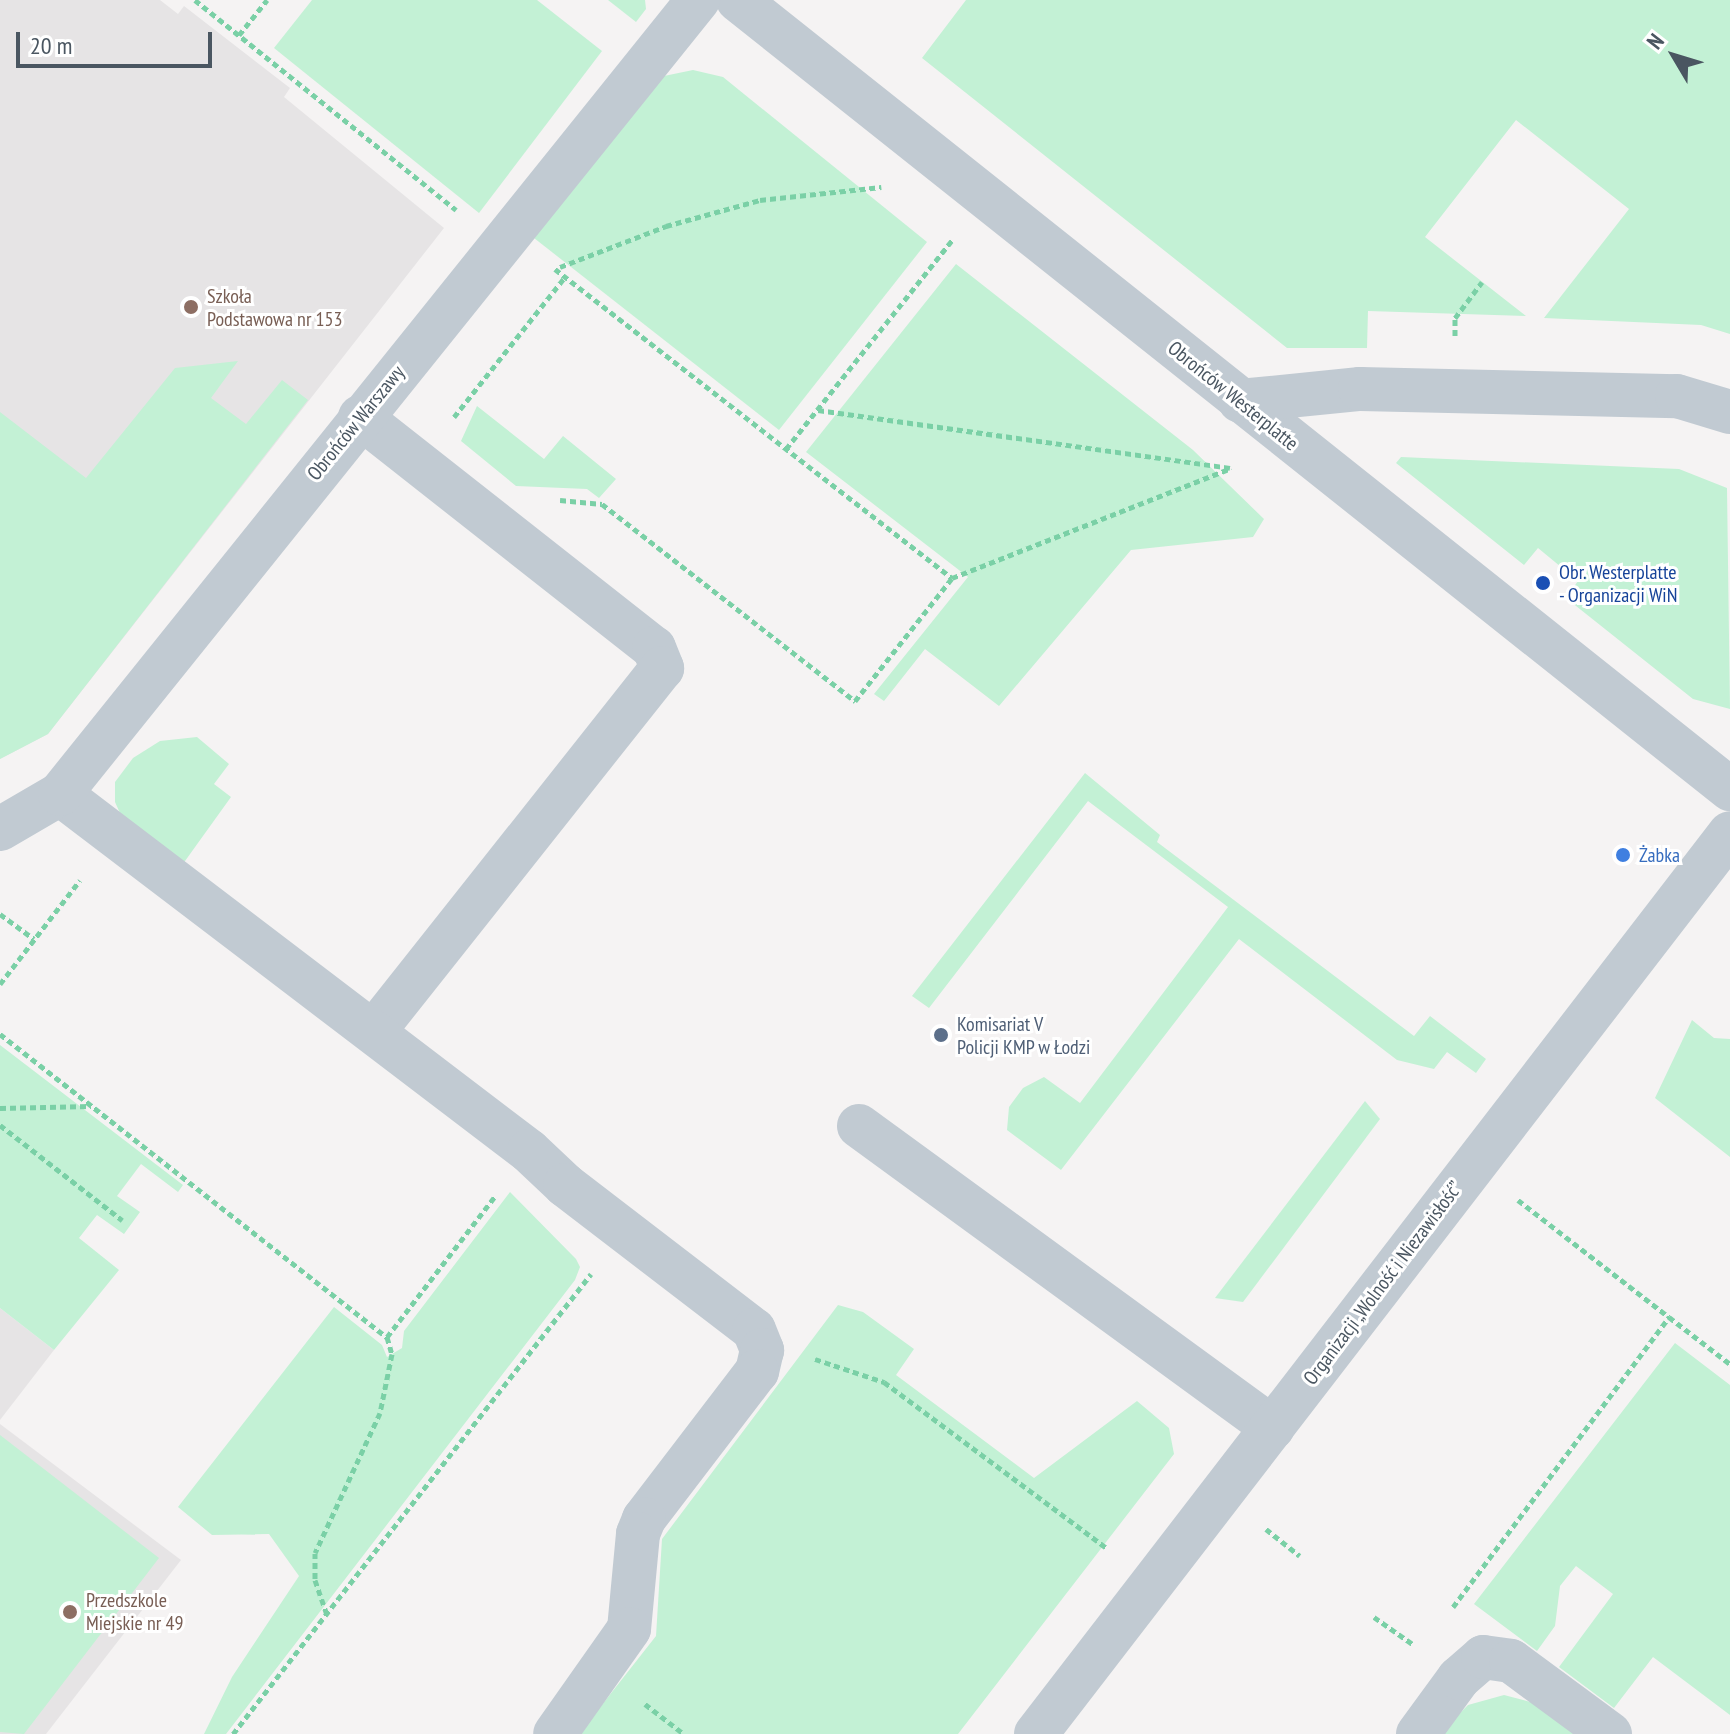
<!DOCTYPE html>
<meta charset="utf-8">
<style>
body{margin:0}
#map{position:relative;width:1730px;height:1734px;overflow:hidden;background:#f5f3f3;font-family:"PT Sans Narrow",sans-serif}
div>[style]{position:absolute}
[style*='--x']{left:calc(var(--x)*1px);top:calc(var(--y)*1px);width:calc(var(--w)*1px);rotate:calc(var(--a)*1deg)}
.education>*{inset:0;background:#e6e4e5}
.green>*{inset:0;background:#c3f1d5}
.path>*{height:5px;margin-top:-2.5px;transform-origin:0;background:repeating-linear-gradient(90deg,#7ad0a6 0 6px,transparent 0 10px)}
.minor>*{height:44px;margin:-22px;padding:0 22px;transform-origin:22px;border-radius:22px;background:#c1cad2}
.dots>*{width:22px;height:22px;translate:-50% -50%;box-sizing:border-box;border:4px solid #fff;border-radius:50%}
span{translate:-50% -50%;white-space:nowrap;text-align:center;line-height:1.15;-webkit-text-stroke:6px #fff;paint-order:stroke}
.education-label{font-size:20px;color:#785e54}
.left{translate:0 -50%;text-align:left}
.street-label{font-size:20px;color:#4a5661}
.transit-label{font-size:20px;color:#164399}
.shop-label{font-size:20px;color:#366cbe}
.service-label{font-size:20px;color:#4e5e75}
.north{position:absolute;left:1634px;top:16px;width:80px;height:80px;-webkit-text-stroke:6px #fff;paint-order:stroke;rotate:308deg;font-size:22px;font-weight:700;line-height:32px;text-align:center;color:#4a5661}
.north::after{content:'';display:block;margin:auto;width:28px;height:36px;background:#4a5661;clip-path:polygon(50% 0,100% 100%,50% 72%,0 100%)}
.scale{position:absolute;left:16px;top:32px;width:196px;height:36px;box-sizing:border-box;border:4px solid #4a5661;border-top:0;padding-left:10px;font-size:24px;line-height:28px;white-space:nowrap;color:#4a5661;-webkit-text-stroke:6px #fff;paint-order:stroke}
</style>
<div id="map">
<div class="education">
<i style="clip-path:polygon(0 0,160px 0,178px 14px,184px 6px,290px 88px,284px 97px,444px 228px,48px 734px,0 759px)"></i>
<i style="clip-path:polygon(0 1308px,54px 1350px,0 1420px)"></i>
<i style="clip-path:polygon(0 1424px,181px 1560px,46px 1734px,0 1734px)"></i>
</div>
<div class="green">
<i style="clip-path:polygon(312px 0,537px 0,602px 51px,479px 213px,274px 48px)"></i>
<i style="clip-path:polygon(608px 0,645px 0,646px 9px,636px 22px)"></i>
<i style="clip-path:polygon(966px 0,1730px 0,1730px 334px,1701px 325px,1544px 318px,1629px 209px,1516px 120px,1425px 237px,1526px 316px,1368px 311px,1367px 348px,1287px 348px,922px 58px)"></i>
<i style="clip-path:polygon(693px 70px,723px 77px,927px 242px,779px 430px,534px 238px,664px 76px)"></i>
<i style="clip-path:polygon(956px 264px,1193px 450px,1264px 519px,1253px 537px,1131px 550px,999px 706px,925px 649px,884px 701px,874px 694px,968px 577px,806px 452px)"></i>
<i style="clip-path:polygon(238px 361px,211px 398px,246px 424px,282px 380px,308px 400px,48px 734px,0 759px,0 412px,86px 478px,175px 368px)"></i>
<i style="clip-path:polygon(477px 406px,544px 459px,563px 436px,616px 479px,599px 498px,587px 489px,516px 486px,461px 441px)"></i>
<i style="clip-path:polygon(1401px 457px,1679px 469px,1727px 488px,1730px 709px,1693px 699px,1566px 598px,1578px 581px,1538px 548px,1524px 565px,1396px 463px)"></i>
<i style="clip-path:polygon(197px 737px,229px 764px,214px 784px,231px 797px,180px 868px,123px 820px,115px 802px,115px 782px,133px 758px,160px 741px)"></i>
<i style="clip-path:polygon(1085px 773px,1160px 835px,1157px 842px,1414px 1036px,1430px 1016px,1486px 1059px,1476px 1073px,1447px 1052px,1434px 1069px,1397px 1060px,1239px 939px,1061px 1170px,1007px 1130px,1009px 1107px,1023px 1088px,1044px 1077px,1080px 1103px,1228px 907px,1088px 801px,929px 1008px,912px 996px)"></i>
<i style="clip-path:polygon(1692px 1020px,1714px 1038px,1730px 1039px,1730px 1157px,1655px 1098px)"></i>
<i style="clip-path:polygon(0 1045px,183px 1185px,178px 1192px,141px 1164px,117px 1196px,140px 1212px,124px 1234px,97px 1215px,79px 1238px,119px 1270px,54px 1350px,0 1308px)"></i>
<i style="clip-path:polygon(1365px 1101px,1380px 1119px,1243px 1302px,1215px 1298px)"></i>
<i style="clip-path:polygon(510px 1192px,576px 1259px,580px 1267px,575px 1280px,226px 1734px,204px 1734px,232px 1677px,299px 1576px,269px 1534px,212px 1535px,178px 1507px,334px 1307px,382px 1345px,387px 1357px,402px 1348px,404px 1331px)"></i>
<i style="clip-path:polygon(838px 1305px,863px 1312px,914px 1349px,896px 1375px,1034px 1478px,1137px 1401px,1169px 1428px,1174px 1454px,958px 1734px,579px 1734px,656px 1636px,662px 1539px)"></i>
<i style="clip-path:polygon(1675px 1343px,1730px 1385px,1730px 1715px,1653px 1657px,1614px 1708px,1559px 1667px,1613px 1594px,1576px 1566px,1560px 1586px,1555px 1626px,1537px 1651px,1474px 1604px)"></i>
<i style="clip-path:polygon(0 1435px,159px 1558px,24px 1734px,0 1732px)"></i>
<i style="clip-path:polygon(1504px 1695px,1534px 1703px,1574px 1734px,1439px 1734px,1468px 1705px)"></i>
</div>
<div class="path">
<i style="--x:195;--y:0;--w:335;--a:38.8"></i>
<i style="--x:239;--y:35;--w:45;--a:-51.3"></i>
<i style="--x:560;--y:267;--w:114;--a:-21.1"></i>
<i style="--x:666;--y:226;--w:98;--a:-15.5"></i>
<i style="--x:760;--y:200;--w:122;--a:-6.1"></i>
<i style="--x:555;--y:269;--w:503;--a:37.89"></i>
<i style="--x:1455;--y:336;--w:18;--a:-90"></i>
<i style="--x:1455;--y:318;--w:45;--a:-53.1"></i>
<i style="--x:818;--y:410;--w:416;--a:8"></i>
<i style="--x:454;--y:417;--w:179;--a:-51.6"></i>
<i style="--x:786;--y:449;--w:267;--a:-51.5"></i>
<i style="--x:560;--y:500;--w:42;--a:5.4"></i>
<i style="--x:602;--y:504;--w:321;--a:37.9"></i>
<i style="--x:855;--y:701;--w:157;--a:-51.7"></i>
<i style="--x:952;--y:578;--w:300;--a:-21.5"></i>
<i style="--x:0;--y:914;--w:42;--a:36.3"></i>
<i style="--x:0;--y:984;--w:131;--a:-52.4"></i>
<i style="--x:0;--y:1034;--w:492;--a:38.1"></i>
<i style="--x:387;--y:1337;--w:18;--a:74"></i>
<i style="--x:392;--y:1354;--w:60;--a:101.5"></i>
<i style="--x:380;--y:1413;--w:154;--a:114.9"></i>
<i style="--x:315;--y:1553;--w:27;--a:90"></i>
<i style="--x:315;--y:1580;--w:36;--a:71"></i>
<i style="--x:0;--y:1108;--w:91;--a:-1.3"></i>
<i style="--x:0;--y:1125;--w:155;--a:37.9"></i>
<i style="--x:1518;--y:1200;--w:191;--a:37.8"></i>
<i style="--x:387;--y:1337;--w:179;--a:-52.5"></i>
<i style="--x:815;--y:1359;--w:73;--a:18.4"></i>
<i style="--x:884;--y:1382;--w:278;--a:36.7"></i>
<i style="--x:1266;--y:1529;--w:43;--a:38.5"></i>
<i style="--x:1453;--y:1607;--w:362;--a:-53.3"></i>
<i style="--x:1669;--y:1317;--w:77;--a:37.6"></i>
<i style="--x:1374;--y:1617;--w:49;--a:35"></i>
<i style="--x:645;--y:1704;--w:49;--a:37.6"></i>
<i style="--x:233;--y:1734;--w:583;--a:-52.11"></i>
</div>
<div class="minor">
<i style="--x:738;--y:0;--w:1268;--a:38.5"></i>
<i style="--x:1240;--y:401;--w:121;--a:-5.7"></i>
<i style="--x:1360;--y:389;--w:317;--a:1.3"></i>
<i style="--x:1677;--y:396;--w:55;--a:16.8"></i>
<i style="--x:360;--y:417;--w:374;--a:38.2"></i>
<i style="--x:654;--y:648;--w:22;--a:68"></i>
<i style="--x:662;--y:668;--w:464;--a:128.4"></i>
<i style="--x:60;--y:794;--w:589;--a:37.28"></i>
<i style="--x:529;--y:1151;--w:50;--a:43.4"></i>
<i style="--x:565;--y:1185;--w:238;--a:37.5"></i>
<i style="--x:754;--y:1330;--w:22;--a:68"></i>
<i style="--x:762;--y:1350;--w:22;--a:103"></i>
<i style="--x:757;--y:1371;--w:186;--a:127.4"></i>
<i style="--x:644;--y:1519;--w:16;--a:112"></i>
<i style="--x:638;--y:1534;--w:95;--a:95.4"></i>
<i style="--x:629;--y:1629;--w:128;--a:125.2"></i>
<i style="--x:0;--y:829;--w:69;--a:-30.3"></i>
<i style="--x:60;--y:794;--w:1019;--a:-51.22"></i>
<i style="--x:859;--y:1126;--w:512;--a:36.11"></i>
<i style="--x:1036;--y:1734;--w:1137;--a:-52.39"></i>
<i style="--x:1418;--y:1734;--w:69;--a:-53.8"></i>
<i style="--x:1459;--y:1678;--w:32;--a:-41"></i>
<i style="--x:1483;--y:1657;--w:28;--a:8"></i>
<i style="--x:1511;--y:1661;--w:123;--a:36.4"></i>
</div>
<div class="dots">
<i style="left:191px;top:307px;background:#8d6e63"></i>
<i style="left:1543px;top:583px;background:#1a4fb4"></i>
<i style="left:1623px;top:855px;background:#3f7fe0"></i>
<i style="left:941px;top:1035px;background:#5c6f8a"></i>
<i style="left:70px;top:1612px;background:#8d6e63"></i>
</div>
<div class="education-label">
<span class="left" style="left:207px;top:308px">Szkoła<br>Podstawowa nr 153</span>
<span class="left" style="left:86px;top:1612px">Przedszkole<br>Miejskie nr 49</span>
</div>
<div class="street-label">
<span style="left:1233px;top:396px;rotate:39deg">Obrońców Westerplatte</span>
<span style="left:356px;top:423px;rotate:-51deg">Obrońców Warszawy</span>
<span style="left:1383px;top:1283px;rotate:-53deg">Organizacji „Wolność i Niezawisłość”</span>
</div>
<div class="transit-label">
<span class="left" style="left:1559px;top:584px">Obr. Westerplatte<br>- Organizacji WiN</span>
</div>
<div class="shop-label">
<span class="left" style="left:1639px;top:855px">Żabka</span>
</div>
<div class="service-label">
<span class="left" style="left:957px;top:1036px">Komisariat V<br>Policji KMP w Łodzi</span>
</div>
<div class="north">N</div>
<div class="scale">20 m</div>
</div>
